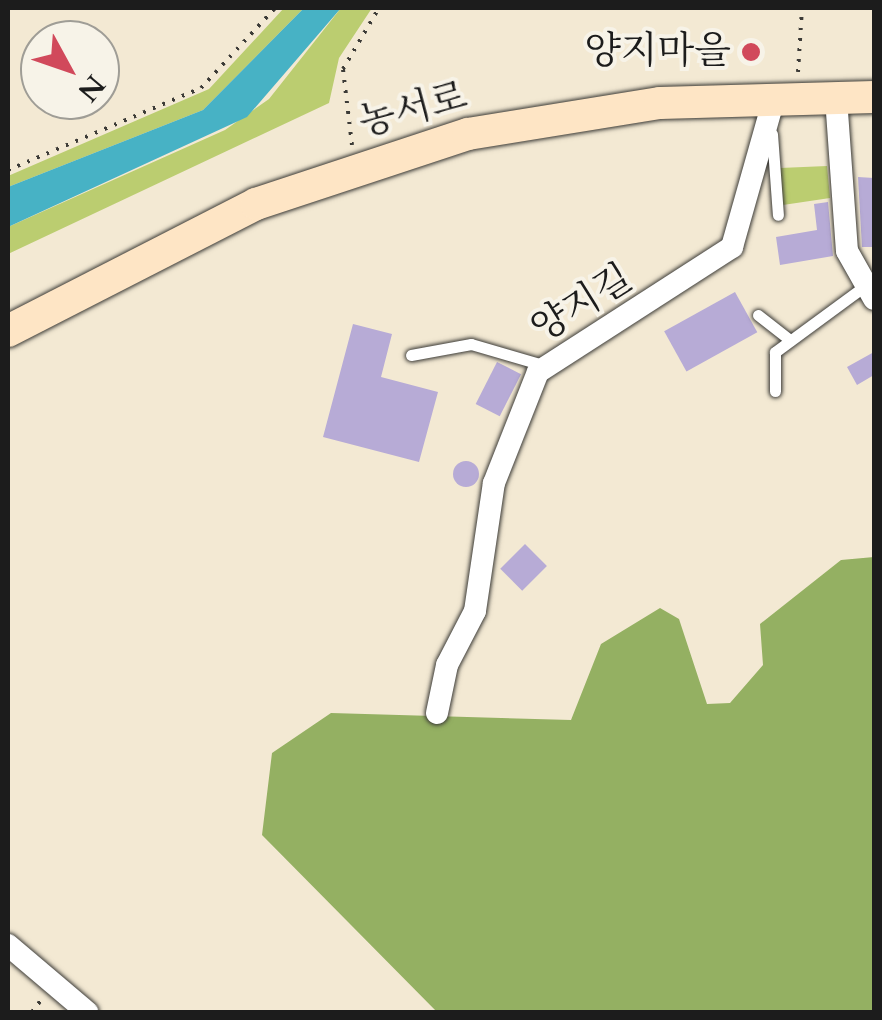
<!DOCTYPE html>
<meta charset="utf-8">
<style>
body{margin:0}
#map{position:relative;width:882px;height:1020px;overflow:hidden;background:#f3e9d3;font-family:Cardo,"Noto Serif KR",serif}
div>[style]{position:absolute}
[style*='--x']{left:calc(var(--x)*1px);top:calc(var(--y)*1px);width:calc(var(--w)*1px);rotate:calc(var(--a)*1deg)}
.green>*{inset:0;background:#bbcd70}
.forest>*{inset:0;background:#94b062}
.water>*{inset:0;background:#47b2c5}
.building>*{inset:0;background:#b7abd6;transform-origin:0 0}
.round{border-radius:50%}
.path>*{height:4px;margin-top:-2px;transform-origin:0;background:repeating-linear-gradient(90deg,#3c3b37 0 2.5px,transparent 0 10.5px)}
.roads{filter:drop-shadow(0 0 2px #3c3b37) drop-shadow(0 0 2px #3c3b37)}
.lane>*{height:11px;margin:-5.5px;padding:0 5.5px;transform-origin:5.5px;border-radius:5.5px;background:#fff}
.street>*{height:22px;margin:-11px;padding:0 11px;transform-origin:11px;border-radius:11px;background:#fff}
.secondary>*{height:32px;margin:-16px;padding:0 16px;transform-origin:16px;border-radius:16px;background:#fee5c5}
.dots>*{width:28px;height:28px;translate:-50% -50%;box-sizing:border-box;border:5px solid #f7f3e8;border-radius:50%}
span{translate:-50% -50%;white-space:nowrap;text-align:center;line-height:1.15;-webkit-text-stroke:8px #f7f3e8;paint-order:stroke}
.poi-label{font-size:38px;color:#1c1c1c}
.right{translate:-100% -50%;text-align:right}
.street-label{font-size:38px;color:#1c1c1c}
.frame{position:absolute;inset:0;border:10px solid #1c1c1c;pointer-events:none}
.north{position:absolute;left:20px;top:20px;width:100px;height:100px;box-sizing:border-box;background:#f7f3e8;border:2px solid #9f9d96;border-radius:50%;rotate:130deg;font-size:28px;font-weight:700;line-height:40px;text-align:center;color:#1c1c1c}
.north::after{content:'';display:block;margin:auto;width:35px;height:45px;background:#d1495b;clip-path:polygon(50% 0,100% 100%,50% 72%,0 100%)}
</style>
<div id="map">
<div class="green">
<i style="clip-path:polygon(284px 8px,304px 8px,203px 110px,8px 187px,8px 176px,209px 89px)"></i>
<i style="clip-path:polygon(341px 8px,372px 8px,339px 58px,329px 103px,8px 254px,8px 227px,225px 130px,269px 99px)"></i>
<i style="clip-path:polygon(827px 166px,830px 198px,783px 205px,780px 168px)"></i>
</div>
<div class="forest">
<i style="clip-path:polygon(874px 557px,874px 1012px,437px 1012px,262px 835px,272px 753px,331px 713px,571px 720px,601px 644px,660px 608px,679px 619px,707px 704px,730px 703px,763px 665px,760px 624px,841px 560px)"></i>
</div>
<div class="water">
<i style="clip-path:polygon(304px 8px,341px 8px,247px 117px,8px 227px,8px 187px,203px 110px)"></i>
</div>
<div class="building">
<i style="clip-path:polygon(858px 177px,874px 178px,874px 247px,862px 247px)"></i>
<i style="clip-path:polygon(828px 202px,833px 256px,780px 265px,776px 237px,817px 230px,814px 204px)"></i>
<i style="left:735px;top:292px;width:46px;height:81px;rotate:61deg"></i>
<i style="clip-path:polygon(353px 324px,392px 334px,381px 377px,438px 392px,419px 462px,323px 437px)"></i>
<i style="clip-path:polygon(874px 352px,874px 375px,857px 385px,847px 367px)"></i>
<i style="left:497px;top:362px;width:27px;height:47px;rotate:27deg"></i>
<i class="round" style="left:453px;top:461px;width:26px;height:26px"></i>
<i style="left:525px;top:544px;width:31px;height:35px;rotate:45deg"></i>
</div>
<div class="path">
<i style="--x:798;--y:72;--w:64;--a:-86.4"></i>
<i style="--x:352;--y:145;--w:77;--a:-96.8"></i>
<i style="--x:343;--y:69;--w:71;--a:-59.5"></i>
<i style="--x:8;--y:170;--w:210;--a:-23"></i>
<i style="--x:201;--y:88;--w:109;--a:-47.2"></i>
<i style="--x:32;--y:1012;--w:15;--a:-53"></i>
</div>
<div class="roads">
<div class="lane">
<i style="--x:772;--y:134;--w:81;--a:85.8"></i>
<i style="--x:758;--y:315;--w:41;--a:38"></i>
<i style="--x:411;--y:355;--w:61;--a:-10.4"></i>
<i style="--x:471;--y:344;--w:75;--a:16.3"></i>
<i style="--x:775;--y:391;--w:39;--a:-90"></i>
<i style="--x:775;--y:352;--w:112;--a:-36.3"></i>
</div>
<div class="street">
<i style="--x:836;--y:98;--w:153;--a:85.9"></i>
<i style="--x:847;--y:251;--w:55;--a:60.6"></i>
<i style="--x:437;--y:713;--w:49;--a:-78.2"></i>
<i style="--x:447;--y:665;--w:61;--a:-62.6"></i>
<i style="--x:475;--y:611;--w:129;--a:-81.6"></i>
<i style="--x:494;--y:483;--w:119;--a:-68.4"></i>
<i style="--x:538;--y:372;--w:231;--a:-32.8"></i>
<i style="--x:732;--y:247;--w:154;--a:-74.2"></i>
<i style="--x:8;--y:945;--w:104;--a:40.3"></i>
</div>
<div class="secondary">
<i style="--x:8;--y:331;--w:279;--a:-27.1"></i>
<i style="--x:256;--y:204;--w:223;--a:-18.3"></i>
<i style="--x:468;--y:134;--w:194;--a:-9.2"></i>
<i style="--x:660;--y:103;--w:214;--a:-1.6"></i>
</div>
</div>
<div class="dots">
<i style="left:751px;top:52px;background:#d1495b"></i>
</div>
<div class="poi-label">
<span class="right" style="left:731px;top:52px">양지마을</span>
</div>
<div class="street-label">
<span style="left:413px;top:110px;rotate:-15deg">농서로</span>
<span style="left:582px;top:304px;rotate:-32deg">양지길</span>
</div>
<div class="frame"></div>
<div class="north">N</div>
</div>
